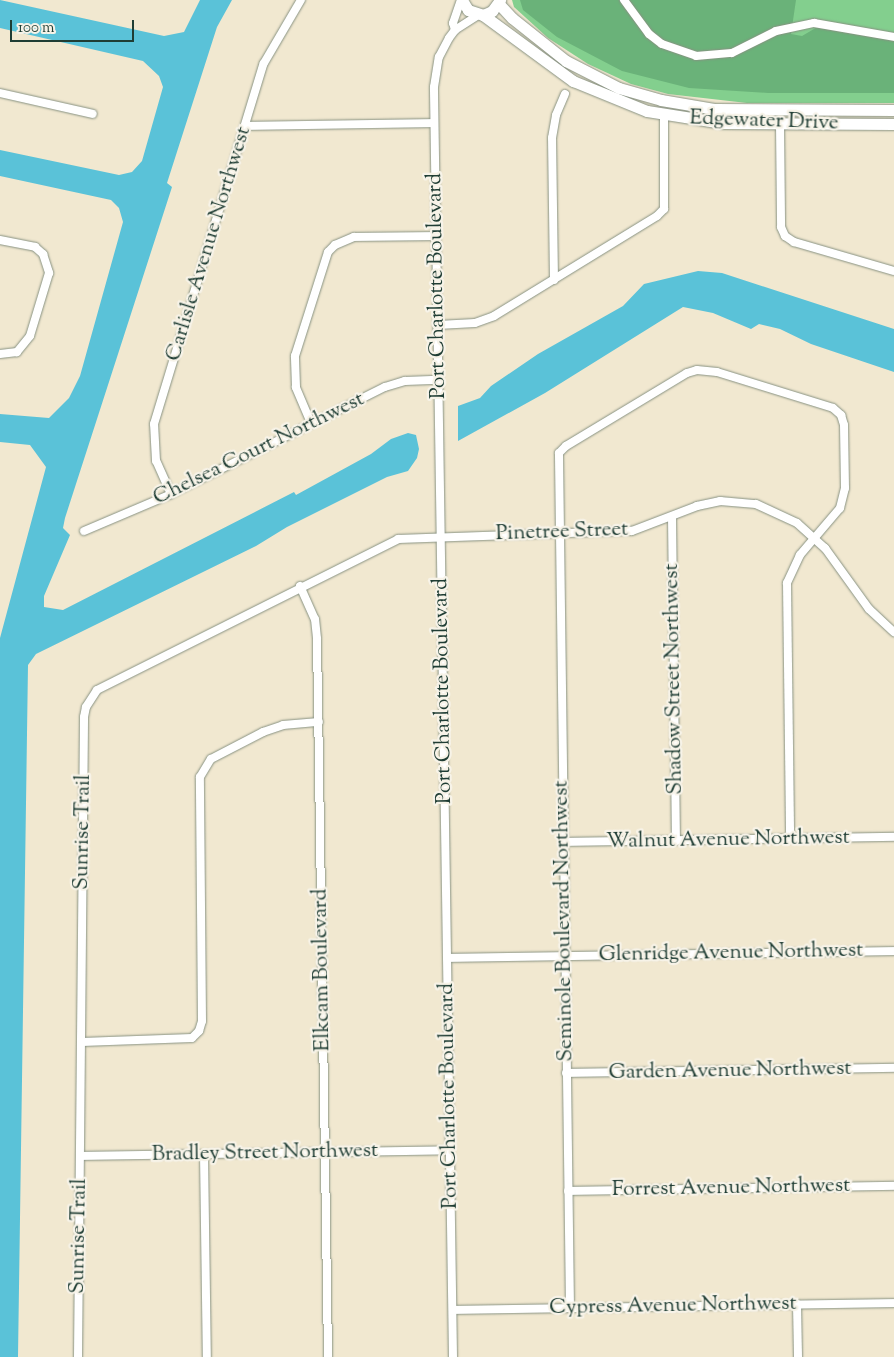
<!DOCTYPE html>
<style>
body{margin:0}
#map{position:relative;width:894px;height:1357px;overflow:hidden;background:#f1e8d0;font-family:"Sorts Mill Goudy",serif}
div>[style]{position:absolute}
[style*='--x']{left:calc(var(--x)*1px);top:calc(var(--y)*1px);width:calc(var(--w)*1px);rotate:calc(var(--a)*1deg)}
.green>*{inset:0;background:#83cf8e}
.forest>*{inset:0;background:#6ab279}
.water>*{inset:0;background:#5ac2d8}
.roads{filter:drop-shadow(0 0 1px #889282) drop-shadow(0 0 1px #889282)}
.street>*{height:8px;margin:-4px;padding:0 4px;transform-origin:4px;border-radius:4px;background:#fff}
.secondary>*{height:11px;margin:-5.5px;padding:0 5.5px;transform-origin:5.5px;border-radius:5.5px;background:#fff}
span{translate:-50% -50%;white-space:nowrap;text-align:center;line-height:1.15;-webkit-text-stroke:4.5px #f7f3e8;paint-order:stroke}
.street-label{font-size:21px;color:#1f3d34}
.scale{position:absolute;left:10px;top:20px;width:124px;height:22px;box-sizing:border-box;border:2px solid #1f3d34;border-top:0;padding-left:6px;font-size:15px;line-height:18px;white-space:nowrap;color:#1f3d34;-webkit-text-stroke:4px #f7f3e8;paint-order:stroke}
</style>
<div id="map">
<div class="green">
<i style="clip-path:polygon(512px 0,894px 0,894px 103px,747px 103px,668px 94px,631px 84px,588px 64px,548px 38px,514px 7px)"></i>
</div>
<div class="forest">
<i style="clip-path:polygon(520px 0,796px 0,791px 34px,802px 36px,819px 26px,852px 26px,894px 34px,894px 93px,768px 93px,689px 88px,622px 71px,557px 37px,523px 10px)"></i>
</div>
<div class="water">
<i style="clip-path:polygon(0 0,164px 36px,184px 32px,200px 0,232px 0,217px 27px,167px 183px,172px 187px,65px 518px,63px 528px,70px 535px,44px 596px,44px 607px,63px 610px,294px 492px,296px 495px,371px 454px,391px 439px,408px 433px,416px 435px,419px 449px,417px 458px,408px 471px,387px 477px,287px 527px,256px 546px,36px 654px,28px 665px,18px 1357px,0 1357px,0 638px,46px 467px,30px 445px,0 442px,0 414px,49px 418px,69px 398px,80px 376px,123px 222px,119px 208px,111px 200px,0 176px,0 150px,119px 175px,132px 172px,142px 161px,163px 87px,159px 76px,143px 61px,0 28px)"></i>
<i style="clip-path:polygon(698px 271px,722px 273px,894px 329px,894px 372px,811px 344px,780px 329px,759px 324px,751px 329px,713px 313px,683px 307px,545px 393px,458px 441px,458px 406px,480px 398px,491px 386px,538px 354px,623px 306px,644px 284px)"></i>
</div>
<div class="roads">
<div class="street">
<i style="--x:624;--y:0;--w:42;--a:53.7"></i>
<i style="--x:649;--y:34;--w:16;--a:38"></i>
<i style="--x:662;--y:44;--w:36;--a:19"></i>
<i style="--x:696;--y:56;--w:36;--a:-5"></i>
<i style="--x:732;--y:53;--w:49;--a:-26.6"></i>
<i style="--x:776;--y:31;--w:39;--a:-12"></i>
<i style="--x:814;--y:23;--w:81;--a:9.9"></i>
<i style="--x:455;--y:30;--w:7;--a:-106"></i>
<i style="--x:453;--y:23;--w:24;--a:-71"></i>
<i style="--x:0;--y:93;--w:95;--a:12.7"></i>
<i style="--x:780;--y:124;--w:103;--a:89.4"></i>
<i style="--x:781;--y:227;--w:10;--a:66"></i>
<i style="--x:785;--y:236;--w:11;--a:34"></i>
<i style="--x:794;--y:242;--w:104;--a:16.2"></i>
<i style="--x:245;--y:126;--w:189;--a:-0.9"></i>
<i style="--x:0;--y:240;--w:36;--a:11"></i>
<i style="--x:35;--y:247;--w:11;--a:41"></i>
<i style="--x:43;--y:254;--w:20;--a:72"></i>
<i style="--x:49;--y:273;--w:66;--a:106.8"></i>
<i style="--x:30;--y:336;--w:21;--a:129"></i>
<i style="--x:17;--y:352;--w:17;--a:173"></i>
<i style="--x:554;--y:280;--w:142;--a:-90.8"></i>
<i style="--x:552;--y:138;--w:23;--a:-80"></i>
<i style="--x:556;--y:115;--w:23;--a:-67"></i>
<i style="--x:438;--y:325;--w:37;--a:-3"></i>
<i style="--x:475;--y:323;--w:20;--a:-20"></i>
<i style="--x:494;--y:316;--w:191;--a:-31.5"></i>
<i style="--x:657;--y:216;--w:10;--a:-45"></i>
<i style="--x:664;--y:209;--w:94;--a:-90"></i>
<i style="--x:311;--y:423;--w:39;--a:-113"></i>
<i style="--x:296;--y:387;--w:31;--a:-92"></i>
<i style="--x:295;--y:356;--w:109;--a:-72.4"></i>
<i style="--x:328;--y:252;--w:10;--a:-45"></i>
<i style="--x:335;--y:245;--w:21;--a:-23"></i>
<i style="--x:354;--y:237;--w:82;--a:-0.7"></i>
<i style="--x:171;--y:494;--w:36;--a:-114"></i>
<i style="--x:156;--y:461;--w:37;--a:-93"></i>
<i style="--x:154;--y:424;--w:377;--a:-73.1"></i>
<i style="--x:264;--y:63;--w:73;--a:-59.6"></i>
<i style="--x:672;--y:517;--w:324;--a:89.3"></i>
<i style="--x:84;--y:531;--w:95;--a:-23"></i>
<i style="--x:171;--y:494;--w:239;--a:-26.6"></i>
<i style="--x:385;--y:387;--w:21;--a:-17"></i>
<i style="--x:405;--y:381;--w:33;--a:-2"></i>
<i style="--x:300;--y:586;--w:36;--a:66"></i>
<i style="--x:315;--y:619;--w:20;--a:84"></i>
<i style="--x:317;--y:639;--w:718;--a:89.12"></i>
<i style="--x:563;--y:842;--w:331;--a:-0.9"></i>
<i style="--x:447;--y:958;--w:447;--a:-0.9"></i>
<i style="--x:82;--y:1042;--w:110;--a:-2.1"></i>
<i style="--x:192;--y:1038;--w:10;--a:-45"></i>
<i style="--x:199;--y:1031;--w:10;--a:-73"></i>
<i style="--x:202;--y:1021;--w:244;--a:-90.5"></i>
<i style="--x:200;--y:777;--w:21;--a:-59"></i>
<i style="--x:211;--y:759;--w:59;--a:-27.4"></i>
<i style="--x:263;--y:732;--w:21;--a:-19"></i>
<i style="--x:283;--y:725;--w:36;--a:-5"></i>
<i style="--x:566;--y:1073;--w:328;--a:-0.9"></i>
<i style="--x:204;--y:1154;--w:203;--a:89.2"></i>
<i style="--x:81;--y:1156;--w:369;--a:-0.9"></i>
<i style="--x:568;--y:1191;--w:326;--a:-0.9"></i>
<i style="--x:797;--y:1304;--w:53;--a:88.9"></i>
<i style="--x:570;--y:1308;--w:855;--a:-90.74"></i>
<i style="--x:559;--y:453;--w:10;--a:-45"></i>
<i style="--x:566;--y:446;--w:141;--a:-31.1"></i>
<i style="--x:687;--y:373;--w:10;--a:-17"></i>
<i style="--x:697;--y:370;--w:20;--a:6"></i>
<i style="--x:717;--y:372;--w:121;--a:17.2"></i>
<i style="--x:833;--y:408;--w:11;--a:41"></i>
<i style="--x:841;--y:415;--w:10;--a:73"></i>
<i style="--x:844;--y:425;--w:63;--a:89.1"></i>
<i style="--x:845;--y:488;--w:21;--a:104"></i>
<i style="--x:840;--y:508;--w:62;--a:130.4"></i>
<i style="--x:800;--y:555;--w:31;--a:115"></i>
<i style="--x:787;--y:583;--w:256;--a:89.3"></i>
<i style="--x:453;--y:1310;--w:441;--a:-0.9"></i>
<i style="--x:78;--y:1357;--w:640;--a:-89.46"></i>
<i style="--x:84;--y:717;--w:10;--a:-79"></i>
<i style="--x:86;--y:707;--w:20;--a:-57"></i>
<i style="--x:97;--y:690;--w:337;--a:-26.6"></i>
<i style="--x:398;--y:539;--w:234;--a:-2"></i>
<i style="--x:632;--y:531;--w:70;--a:-21"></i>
<i style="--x:697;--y:506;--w:24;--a:-12"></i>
<i style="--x:720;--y:501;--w:36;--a:5"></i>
<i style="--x:756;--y:504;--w:45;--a:24.9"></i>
<i style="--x:797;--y:523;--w:38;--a:42"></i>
<i style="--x:825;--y:548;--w:75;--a:54.2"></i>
<i style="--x:869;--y:609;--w:34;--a:43"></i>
<i style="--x:453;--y:1357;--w:1270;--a:-90.86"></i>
<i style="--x:434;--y:87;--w:30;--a:-81"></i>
<i style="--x:439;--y:57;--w:21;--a:-62"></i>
<i style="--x:449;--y:38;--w:10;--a:-53"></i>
<i style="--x:455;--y:30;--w:27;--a:-33"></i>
</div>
<div class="secondary">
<i style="--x:462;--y:0;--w:12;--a:59"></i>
<i style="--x:468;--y:10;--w:16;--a:18"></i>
<i style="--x:483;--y:15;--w:10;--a:-24"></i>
<i style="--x:492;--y:11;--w:14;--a:-54"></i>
<i style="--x:499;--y:4;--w:19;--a:47"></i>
<i style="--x:512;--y:18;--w:69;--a:38.5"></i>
<i style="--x:566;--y:61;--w:59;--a:27"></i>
<i style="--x:619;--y:88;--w:44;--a:15.9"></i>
<i style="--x:661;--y:100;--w:55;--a:9.5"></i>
<i style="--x:715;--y:109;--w:179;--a:0.3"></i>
<i style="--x:483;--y:15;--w:112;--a:36.3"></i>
<i style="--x:573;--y:81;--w:80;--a:22.1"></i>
<i style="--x:647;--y:111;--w:77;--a:9"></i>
<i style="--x:723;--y:123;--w:171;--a:0.3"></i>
</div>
</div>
<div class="street-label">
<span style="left:764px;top:121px;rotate:2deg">Edgewater Drive</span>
<span style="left:209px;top:244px;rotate:-73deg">Carlisle Avenue Northwest</span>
<span style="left:437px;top:286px;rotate:-91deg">Port Charlotte Boulevard</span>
<span style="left:259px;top:449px;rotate:-26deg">Chelsea Court Northwest</span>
<span style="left:562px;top:532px;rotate:-2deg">Pinetree Street</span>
<span style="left:674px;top:679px;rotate:-91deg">Shadow Street Northwest</span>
<span style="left:443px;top:691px;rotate:-91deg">Port Charlotte Boulevard</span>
<span style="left:83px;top:832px;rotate:-89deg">Sunrise Trail</span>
<span style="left:728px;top:840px;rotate:-1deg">Walnut Avenue Northwest</span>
<span style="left:564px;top:921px;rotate:-91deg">Seminole Boulevard Northwest</span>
<span style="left:731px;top:953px;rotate:-1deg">Glenridge Avenue Northwest</span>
<span style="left:322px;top:970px;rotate:-91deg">Elkcam Boulevard</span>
<span style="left:730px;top:1071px;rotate:-1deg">Garden Avenue Northwest</span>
<span style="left:449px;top:1096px;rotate:-91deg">Port Charlotte Boulevard</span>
<span style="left:265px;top:1153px;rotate:-1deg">Bradley Street Northwest</span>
<span style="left:731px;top:1188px;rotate:-1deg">Forrest Avenue Northwest</span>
<span style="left:79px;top:1236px;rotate:-89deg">Sunrise Trail</span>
<span style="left:673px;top:1306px;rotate:-1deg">Cypress Avenue Northwest</span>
</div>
<div class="scale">100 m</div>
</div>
